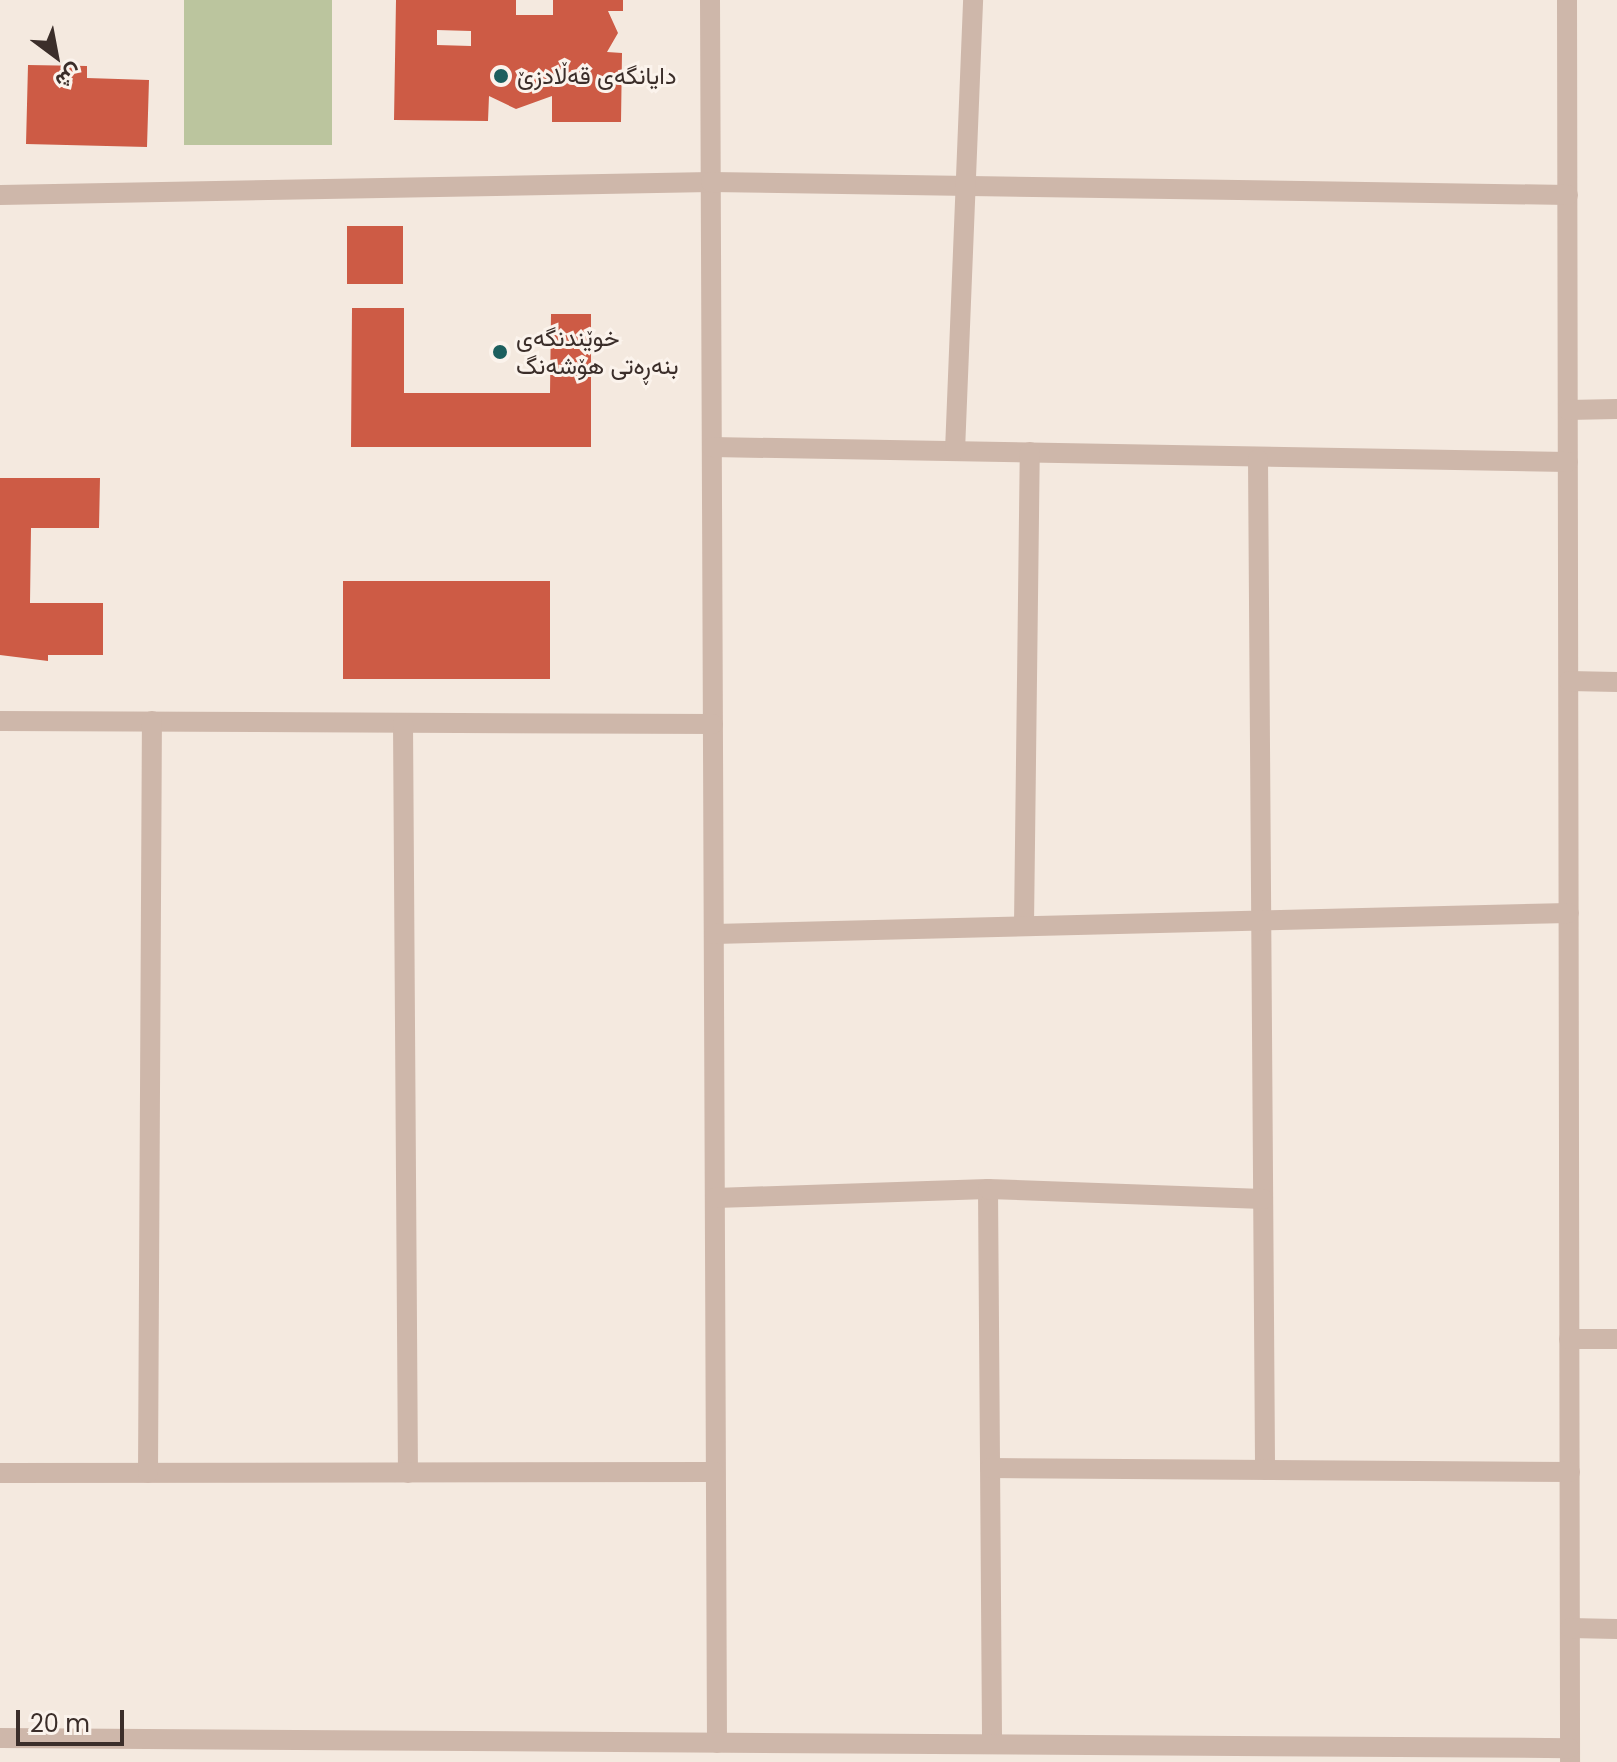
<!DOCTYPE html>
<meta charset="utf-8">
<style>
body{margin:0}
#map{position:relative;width:1617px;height:1762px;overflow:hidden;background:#f4e9df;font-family:Poppins,Vazirmatn,sans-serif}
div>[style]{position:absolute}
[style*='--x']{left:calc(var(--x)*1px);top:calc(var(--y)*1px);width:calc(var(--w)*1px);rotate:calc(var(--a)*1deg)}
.green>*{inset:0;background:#bbc59e;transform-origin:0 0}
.building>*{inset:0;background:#cd5b45;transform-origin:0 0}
.minor>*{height:20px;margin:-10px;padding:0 10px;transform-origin:10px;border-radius:10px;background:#ceb7aa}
.dots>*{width:22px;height:22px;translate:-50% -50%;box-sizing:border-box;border:4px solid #fbf3ec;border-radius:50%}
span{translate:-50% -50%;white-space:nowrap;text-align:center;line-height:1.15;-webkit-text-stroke:6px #fbf3ec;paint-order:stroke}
.poi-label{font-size:24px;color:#3b2e2a}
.left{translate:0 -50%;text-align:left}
.north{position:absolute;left:16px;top:16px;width:80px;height:80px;-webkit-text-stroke:6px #fbf3ec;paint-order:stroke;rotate:148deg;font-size:22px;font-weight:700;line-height:32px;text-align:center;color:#3b2e2a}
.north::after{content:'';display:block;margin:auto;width:28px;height:36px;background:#3b2e2a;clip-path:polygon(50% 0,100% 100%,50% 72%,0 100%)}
.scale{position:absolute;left:16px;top:1710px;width:108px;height:36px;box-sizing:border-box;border:4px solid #3b2e2a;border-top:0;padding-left:10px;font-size:24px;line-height:28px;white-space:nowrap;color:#3b2e2a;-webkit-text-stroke:6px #fbf3ec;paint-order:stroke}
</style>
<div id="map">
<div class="green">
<i style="left:184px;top:0;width:148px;height:145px"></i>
</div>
<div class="building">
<i style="clip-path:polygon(evenodd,396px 0,516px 0,516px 15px,553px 15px,553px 0,623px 0,623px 11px,608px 11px,618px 33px,607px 52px,622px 53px,621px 122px,552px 122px,552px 96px,516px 109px,489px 96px,488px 121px,394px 120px,396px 0,437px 30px,471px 31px,471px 46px,437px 45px,437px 30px)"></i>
<i style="clip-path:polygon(28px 65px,87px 66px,87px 78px,149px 80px,147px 147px,26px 144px)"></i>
<i style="left:403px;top:226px;width:58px;height:56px;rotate:90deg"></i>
<i style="clip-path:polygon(352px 308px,404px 308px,404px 393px,550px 393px,551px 314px,591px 314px,591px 447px,351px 447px)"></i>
<i style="clip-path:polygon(0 478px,100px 478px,99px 528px,31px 528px,30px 603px,103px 603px,103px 655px,48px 655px,48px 661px,0 655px)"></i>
<i style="left:343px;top:581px;width:207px;height:98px"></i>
</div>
<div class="minor">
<i style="--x:710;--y:0;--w:1743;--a:89.77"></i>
<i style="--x:1567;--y:0;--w:1762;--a:89.9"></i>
<i style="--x:0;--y:195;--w:711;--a:-1.05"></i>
<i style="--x:711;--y:182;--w:857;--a:0.87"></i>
<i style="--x:1568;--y:410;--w:49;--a:-1.2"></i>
<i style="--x:712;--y:447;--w:856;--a:1"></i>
<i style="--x:955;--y:451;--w:451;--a:-87.7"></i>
<i style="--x:1258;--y:459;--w:1011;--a:89.6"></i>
<i style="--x:1569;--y:681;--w:48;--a:1.2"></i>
<i style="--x:0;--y:721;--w:713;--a:0.24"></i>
<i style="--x:403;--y:723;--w:750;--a:89.62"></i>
<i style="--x:1024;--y:925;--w:473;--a:-89.3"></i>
<i style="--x:714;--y:934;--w:855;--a:-1.41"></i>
<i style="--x:988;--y:1189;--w:551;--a:89.58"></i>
<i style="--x:715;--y:1198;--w:273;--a:-1.9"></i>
<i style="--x:988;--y:1189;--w:275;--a:2.1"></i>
<i style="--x:1569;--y:1339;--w:48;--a:0"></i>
<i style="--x:990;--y:1468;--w:580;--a:0.4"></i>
<i style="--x:0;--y:1473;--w:714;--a:-0.08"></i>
<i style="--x:148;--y:1473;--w:752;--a:-89.7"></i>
<i style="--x:1570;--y:1628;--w:47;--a:1.2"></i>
<i style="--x:0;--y:1738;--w:1569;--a:0.37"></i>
</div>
<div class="dots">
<i style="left:501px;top:76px;background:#1c5f5e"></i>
<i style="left:500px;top:352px;background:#1c5f5e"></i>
</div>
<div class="poi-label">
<span class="left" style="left:517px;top:76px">دایانگەی قەڵادزێ</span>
<span class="left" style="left:516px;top:352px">خوێندنگەی<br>بنەڕەتی هۆشەنگ</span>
</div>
<div class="north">ش</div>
<div class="scale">20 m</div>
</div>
